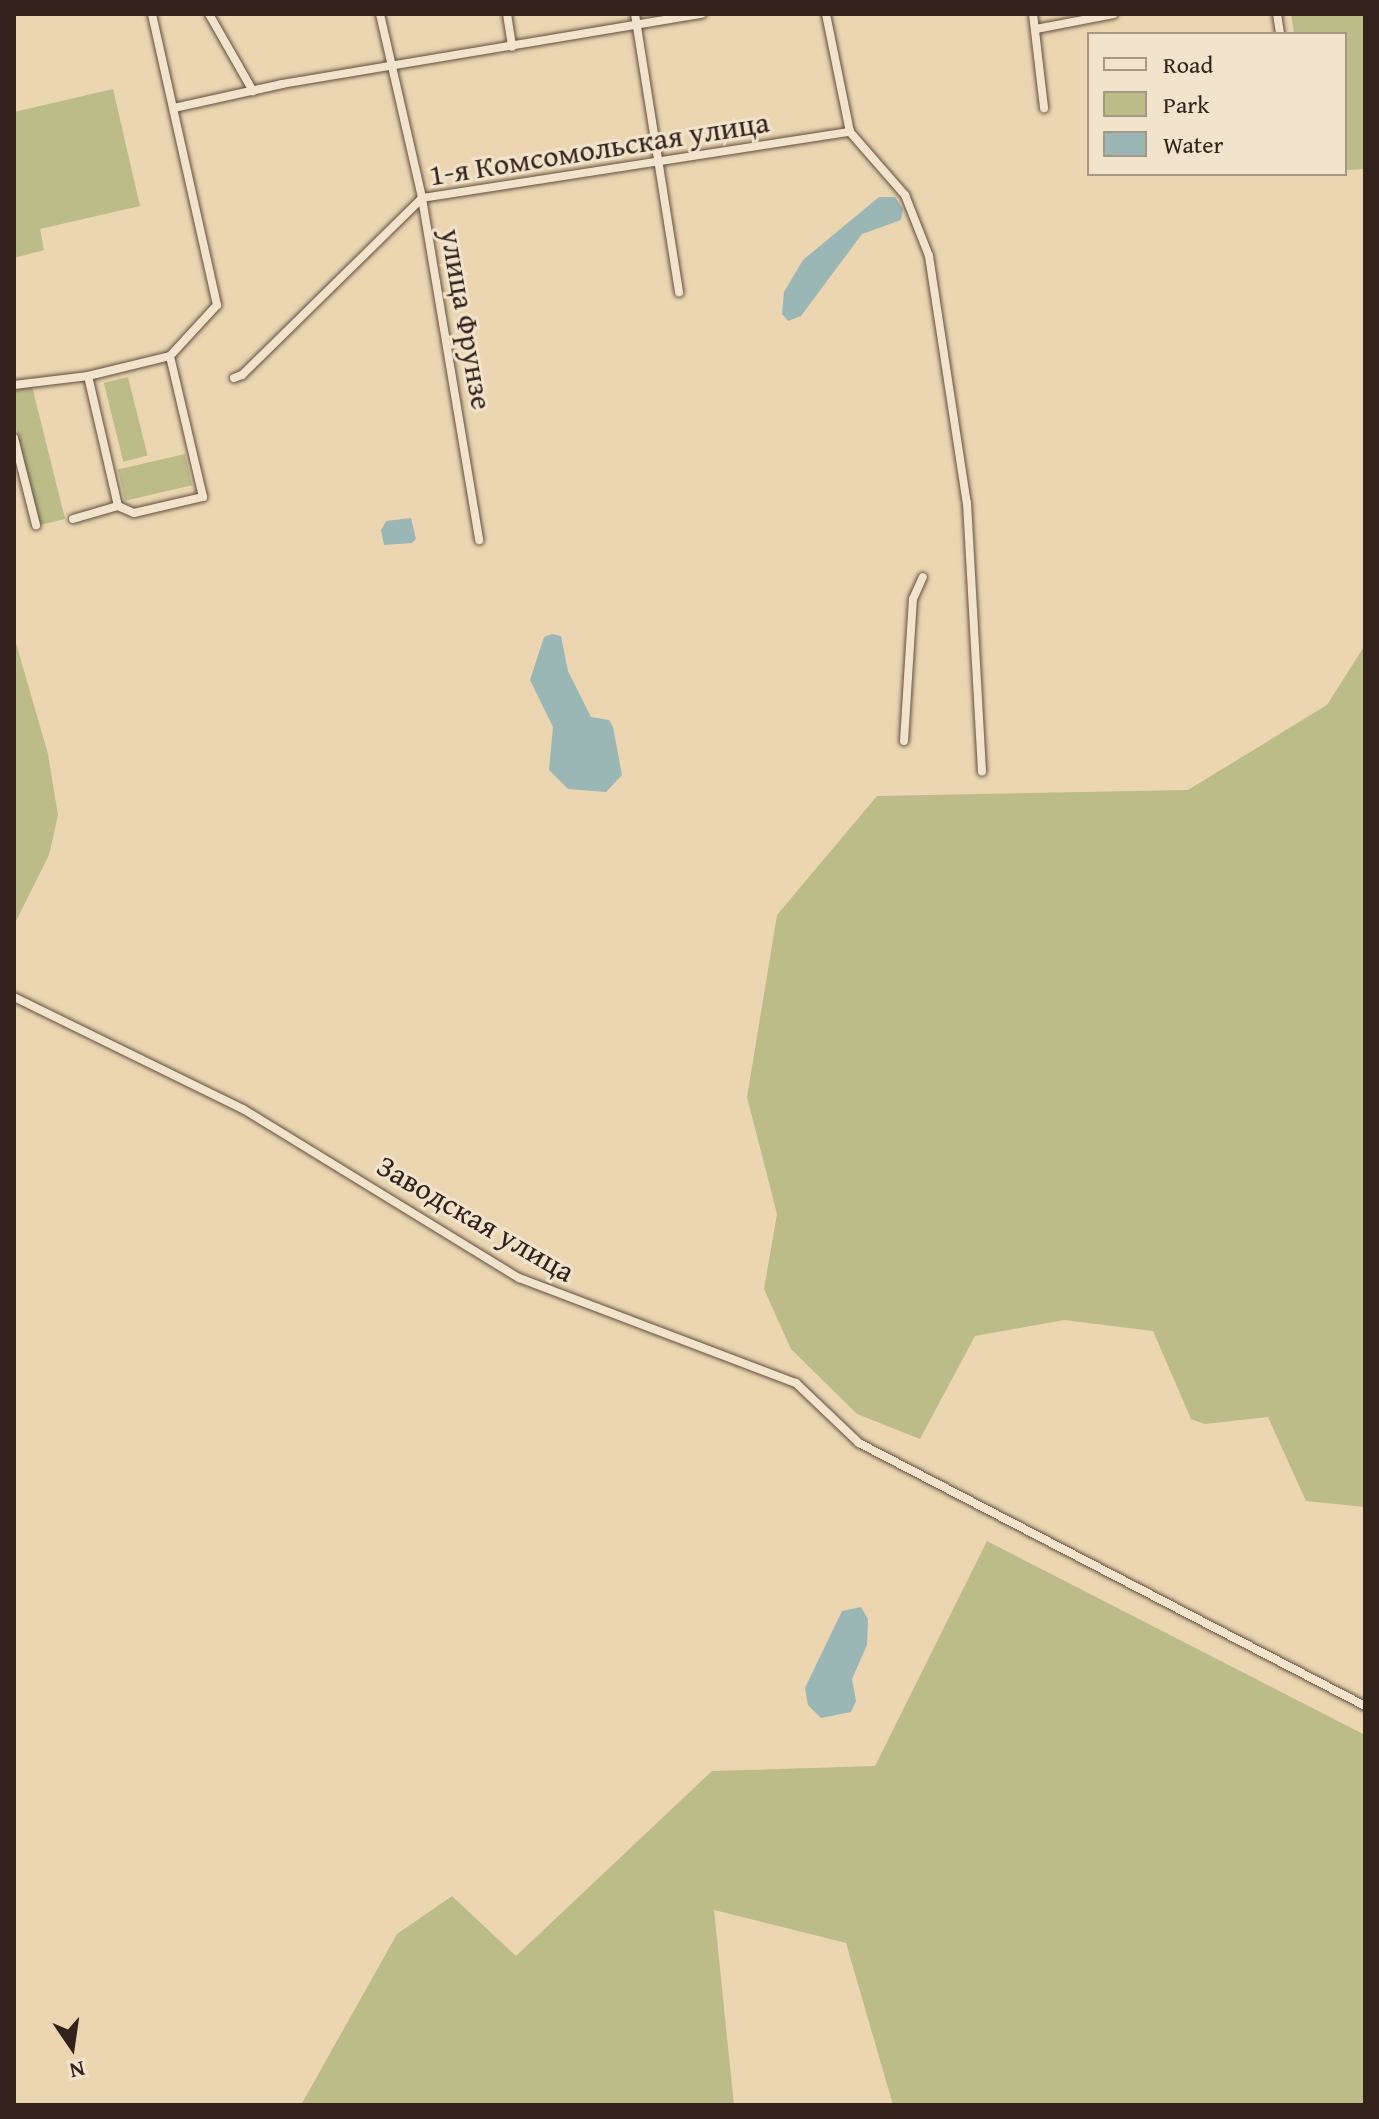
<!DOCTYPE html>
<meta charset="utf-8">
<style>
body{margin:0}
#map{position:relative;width:1379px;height:2119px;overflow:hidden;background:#ebd6b1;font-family:"Gentium Book Plus",serif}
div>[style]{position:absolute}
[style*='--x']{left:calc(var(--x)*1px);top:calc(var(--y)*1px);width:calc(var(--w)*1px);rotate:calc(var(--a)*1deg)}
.green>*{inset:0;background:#bcbc88;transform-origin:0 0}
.water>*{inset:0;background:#9bb7b5}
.roads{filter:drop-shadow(0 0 2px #614e40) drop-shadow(0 0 2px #614e40)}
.minor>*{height:8px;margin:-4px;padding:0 4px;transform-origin:4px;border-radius:4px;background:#f2e4cc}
span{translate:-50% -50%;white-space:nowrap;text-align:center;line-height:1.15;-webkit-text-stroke:6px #f2e4cc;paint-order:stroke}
.street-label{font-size:30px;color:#33211b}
.frame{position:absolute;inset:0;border:16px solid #33211b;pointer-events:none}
.legend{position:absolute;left:1087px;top:32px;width:260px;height:144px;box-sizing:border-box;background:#f2e4cc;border:2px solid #a69685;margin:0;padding:10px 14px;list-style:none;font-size:24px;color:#33211b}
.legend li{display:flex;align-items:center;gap:16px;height:40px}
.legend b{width:40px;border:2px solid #a69685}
.north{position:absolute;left:32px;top:2007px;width:80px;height:80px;-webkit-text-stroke:6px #f2e4cc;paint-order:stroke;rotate:167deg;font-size:22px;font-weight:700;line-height:32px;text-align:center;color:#33211b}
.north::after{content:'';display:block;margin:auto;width:28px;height:36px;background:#33211b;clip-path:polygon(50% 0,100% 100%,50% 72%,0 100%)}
</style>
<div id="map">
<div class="green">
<i style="clip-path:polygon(1291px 14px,1365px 14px,1365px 169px,1345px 170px,1345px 34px,1294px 34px)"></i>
<i style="clip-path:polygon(113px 89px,140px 206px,40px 229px,44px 250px,14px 258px,14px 112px)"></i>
<i style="left:128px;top:377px;width:81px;height:25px;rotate:76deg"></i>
<i style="clip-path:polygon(32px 386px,65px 519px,40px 525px,14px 420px,14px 390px)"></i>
<i style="left:185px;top:454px;width:32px;height:69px;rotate:77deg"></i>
<i style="clip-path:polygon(14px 636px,48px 754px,58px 815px,49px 855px,14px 925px)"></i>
<i style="clip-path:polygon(1365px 645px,1365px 1507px,1306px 1501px,1268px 1417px,1205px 1424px,1191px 1419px,1153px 1331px,1064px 1320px,975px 1336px,920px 1439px,857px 1414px,791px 1349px,764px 1289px,777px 1214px,747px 1097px,777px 915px,877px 796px,1188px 790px,1327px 705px)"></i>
<i style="clip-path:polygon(987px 1541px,1365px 1735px,1365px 2105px,893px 2105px,846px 1943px,714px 1910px,734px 2105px,301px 2105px,397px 1934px,452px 1896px,516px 1956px,712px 1771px,875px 1766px)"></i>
</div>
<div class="water">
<i style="clip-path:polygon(879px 197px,895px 197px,903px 209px,901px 220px,862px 234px,801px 316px,788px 321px,782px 314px,784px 292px,803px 260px)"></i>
<i style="clip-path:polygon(411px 518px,416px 539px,412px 543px,384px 545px,381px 530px,386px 521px)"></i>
<i style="clip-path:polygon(552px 634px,561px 636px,568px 671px,591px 717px,609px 720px,613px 727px,622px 775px,606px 792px,568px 789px,549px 770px,553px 727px,530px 680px,544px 637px)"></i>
<i style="clip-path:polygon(861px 1607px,868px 1619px,867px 1645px,852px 1679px,856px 1701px,851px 1712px,821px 1718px,808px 1705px,805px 1688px,842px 1611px)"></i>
</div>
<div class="roads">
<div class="minor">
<i style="--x:209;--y:14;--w:89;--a:60.3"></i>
<i style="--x:380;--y:14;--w:189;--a:77.1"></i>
<i style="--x:422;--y:198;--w:347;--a:80.5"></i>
<i style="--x:507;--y:14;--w:33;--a:81"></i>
<i style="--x:635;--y:14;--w:282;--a:81"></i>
<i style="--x:826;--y:14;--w:120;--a:78.5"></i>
<i style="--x:850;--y:132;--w:84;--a:48.9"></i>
<i style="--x:905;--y:195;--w:66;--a:68.5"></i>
<i style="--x:929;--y:256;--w:250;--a:81.3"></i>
<i style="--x:967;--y:503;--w:269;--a:86.8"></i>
<i style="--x:1033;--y:14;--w:95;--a:83.3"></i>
<i style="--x:1277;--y:14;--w:20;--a:81"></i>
<i style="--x:1036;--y:29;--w:79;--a:-10.9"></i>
<i style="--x:174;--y:108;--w:111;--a:-12.5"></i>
<i style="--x:282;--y:84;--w:426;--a:-9.5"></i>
<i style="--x:88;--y:376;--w:133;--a:77"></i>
<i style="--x:118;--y:506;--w:17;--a:24"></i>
<i style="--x:134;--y:513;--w:71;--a:-13.1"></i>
<i style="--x:203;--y:497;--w:145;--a:-103.2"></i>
<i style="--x:170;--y:356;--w:69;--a:-47.3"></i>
<i style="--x:217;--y:305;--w:298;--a:-102.6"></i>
<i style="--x:234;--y:378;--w:9;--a:-21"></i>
<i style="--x:242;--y:375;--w:252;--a:-44.5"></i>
<i style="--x:422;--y:198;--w:433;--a:-8.8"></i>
<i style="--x:14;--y:385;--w:75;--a:-6.9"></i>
<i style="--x:88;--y:376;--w:84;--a:-13.7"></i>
<i style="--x:14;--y:438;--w:90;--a:75.8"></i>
<i style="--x:73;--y:519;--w:47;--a:-16.1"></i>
<i style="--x:904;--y:741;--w:142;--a:-86.4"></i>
<i style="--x:913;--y:599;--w:24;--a:-66"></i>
<i style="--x:14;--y:997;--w:255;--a:26.1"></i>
<i style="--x:243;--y:1109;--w:324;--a:31.5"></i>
<i style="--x:519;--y:1278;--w:296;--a:20.8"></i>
<i style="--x:796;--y:1383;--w:87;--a:43.6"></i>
<i style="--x:859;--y:1443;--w:570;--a:27.46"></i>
</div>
</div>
<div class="street-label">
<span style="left:599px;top:148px;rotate:-9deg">1-я Комсомольская улица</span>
<span style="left:467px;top:319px;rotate:80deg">улица Фрунзе</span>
<span style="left:476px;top:1218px;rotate:30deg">Заводская улица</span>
</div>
<div class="frame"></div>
<ul class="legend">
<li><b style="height:10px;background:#f2e4cc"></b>Road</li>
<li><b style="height:22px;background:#bcbc88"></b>Park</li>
<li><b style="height:22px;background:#9bb7b5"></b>Water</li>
</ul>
<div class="north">N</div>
</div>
